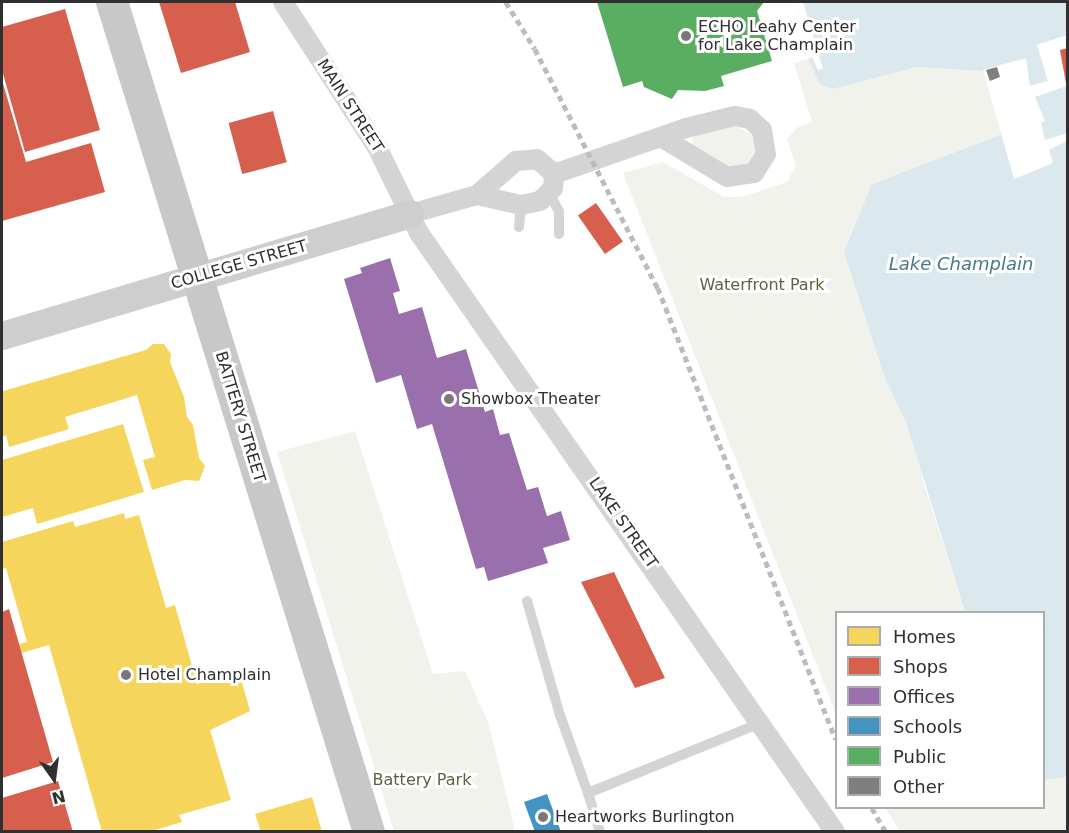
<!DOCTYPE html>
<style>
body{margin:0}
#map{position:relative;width:1069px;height:833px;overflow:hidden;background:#fff;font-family:"DejaVu Sans",sans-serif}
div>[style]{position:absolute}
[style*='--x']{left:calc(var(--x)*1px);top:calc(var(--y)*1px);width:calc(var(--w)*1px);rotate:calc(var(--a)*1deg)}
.green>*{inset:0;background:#f1f2ec}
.water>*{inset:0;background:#dbe9ee}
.pier>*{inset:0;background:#fff}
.homes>*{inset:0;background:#f6d55c}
.shops>*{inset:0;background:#d6604d;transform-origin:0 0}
.offices>*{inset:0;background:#9970ab}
.schools>*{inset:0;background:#4393c3}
.public>*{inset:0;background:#5aae61}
.building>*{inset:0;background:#7f7f7f}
.lane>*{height:10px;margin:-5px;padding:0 5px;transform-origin:5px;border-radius:5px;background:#d4d4d4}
.street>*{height:20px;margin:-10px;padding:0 10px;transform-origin:10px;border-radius:10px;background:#d4d4d4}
.secondary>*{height:28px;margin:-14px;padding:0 14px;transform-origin:14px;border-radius:14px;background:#cecece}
.primary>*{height:32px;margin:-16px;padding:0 16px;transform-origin:16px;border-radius:16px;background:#c8c8c8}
.rail>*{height:4.5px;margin-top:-2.25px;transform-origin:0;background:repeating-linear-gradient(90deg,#bcbcbc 0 6px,transparent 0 10.5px)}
.dots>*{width:16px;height:16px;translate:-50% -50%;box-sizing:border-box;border:3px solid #fff;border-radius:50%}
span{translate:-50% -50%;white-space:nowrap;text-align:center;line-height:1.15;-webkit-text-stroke:6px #fff;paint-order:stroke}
.poi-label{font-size:16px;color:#303030}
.left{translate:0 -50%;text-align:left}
.street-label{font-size:16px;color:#303030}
.park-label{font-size:16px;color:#586742}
.water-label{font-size:18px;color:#46798a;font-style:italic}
.frame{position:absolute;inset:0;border:3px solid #303030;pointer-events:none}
.legend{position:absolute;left:835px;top:611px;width:210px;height:198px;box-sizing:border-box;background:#fff;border:2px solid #acacac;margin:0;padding:8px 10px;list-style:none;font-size:18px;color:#303030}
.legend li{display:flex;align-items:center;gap:12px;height:30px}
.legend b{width:30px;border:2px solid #acacac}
.north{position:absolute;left:24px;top:749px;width:60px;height:60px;-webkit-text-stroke:4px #fff;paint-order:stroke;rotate:166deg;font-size:16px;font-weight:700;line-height:24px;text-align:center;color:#303030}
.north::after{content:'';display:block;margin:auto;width:21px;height:27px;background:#303030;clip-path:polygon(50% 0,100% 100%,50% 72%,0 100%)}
</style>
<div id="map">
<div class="green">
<i style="clip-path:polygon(808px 59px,820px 83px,917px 67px,983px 70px,1002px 134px,872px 184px,886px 381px,906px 421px,916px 420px,922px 478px,965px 612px,836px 612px,836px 714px,623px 173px,663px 162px,724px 197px,742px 197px,787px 182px,796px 166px,787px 139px,798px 127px,812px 122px,794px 63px)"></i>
<i style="clip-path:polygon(736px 126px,754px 136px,757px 150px,750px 165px,731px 169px,691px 146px,694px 135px)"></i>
<i style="clip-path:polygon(355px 431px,433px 674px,465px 671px,488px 722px,515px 831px,394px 831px,277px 452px)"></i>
<i style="clip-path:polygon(1067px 777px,1067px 831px,900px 831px,885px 808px,1044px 808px,1044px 780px)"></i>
</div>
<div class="water">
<i style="clip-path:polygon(796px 2px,1067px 2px,1067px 777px,1044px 780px,1044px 612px,965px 612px,906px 422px,886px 381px,844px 252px,872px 184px,1002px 134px,983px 71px,917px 67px,832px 89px,820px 84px,808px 59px,812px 57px)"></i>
</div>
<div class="pier">
<i style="clip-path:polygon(796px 2px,803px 2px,823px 69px,818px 70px,812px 57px)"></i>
<i style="clip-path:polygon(1067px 35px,1067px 48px,1060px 51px,1067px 91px,1066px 86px,1035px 97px,1045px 121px,1041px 123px,1045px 140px,1067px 133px,1067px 141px,1049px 150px,1053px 163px,1014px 179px,983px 70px,1026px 58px,1030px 86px,1048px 81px,1037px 45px)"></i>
</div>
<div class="homes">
<i style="clip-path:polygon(153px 344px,164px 344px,171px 354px,170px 362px,184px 397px,187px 417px,193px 425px,199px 458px,205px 466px,199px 481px,185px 480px,152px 490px,143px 460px,155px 457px,137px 395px,65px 417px,69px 429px,9px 447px,6px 435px,2px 437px,3px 391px,146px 350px)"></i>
<i style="clip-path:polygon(123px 424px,144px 492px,37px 524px,33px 508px,2px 517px,2px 460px)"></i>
<i style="clip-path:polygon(124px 513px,125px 519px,139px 515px,166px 608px,175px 605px,197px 684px,239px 672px,250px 711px,210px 730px,231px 800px,179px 815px,182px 822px,148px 832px,102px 832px,49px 645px,21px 653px,19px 644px,27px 642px,6px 568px,2px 569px,2px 542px,73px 521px,75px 527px)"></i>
<i style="clip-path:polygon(312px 797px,322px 832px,261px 832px,255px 814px)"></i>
</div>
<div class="shops">
<i style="clip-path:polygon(159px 2px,235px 2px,250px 52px,181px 73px)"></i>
<i style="clip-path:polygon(65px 9px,100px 130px,25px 152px,2px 70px,2px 27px)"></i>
<i style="clip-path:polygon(1068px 48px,1068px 88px,1067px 88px,1060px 50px)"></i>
<i style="clip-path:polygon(2px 80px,26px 162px,91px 143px,105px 192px,2px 221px)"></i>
<i style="left:273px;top:111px;width:53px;height:46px;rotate:75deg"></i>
<i style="left:596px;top:203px;width:47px;height:22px;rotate:55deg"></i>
<i style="clip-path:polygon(614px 572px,665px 678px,635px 688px,581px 582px)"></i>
<i style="clip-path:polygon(9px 609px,53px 762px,2px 778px,2px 612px)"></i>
<i style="clip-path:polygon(58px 781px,73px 832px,2px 832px,2px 798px)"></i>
</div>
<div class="offices">
<i style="clip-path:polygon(390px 258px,400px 291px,393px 293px,399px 314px,422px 307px,437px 358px,466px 349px,485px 412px,493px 409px,500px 435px,509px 433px,527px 490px,538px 487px,547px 516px,561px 511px,570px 540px,543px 548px,548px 563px,488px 581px,484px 567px,476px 569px,432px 424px,417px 429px,401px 375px,376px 383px,344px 279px,362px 273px,360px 268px)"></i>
</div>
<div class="schools">
<i style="clip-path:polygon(547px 794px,561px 832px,535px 832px,524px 802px)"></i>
</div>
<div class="public">
<i style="clip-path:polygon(597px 2px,764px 2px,757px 11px,772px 61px,721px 76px,724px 86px,705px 91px,678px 90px,672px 99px,644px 87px,642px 81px,623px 87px)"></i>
</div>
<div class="building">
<i style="clip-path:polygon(997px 67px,1000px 77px,990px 81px,986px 70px)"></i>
</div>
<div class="lane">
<i style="--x:550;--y:194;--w:20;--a:63"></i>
<i style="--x:559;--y:212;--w:22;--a:90"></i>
<i style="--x:519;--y:227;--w:22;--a:-85"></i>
<i style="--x:527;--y:601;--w:119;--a:73.9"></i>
<i style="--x:560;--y:715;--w:83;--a:70.3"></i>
<i style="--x:588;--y:793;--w:186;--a:-22.1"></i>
<i style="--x:588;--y:793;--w:41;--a:72.9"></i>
</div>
<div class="street">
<i style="--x:283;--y:2;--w:175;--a:57.1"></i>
<i style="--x:378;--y:149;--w:93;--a:64"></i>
<i style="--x:419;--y:233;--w:729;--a:55.22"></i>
<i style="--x:554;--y:174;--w:140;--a:-19.2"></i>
<i style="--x:686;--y:128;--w:50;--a:-13.8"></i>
<i style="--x:735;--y:116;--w:15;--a:11"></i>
<i style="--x:750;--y:119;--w:16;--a:43"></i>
<i style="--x:762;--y:130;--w:24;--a:81"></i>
<i style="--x:766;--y:154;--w:22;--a:122"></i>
<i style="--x:754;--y:173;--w:27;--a:172"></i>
<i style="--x:727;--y:177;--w:77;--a:-148.8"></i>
<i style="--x:410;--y:214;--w:70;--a:-15.8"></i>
<i style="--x:477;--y:195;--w:52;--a:-41.1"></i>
<i style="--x:516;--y:161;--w:21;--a:-5"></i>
<i style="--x:537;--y:159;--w:23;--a:41"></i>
<i style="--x:554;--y:174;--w:14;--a:94"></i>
<i style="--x:553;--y:188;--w:18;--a:135"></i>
<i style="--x:540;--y:201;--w:19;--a:168"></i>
<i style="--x:521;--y:205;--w:45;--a:-167.2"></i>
</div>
<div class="secondary">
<i style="--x:2;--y:336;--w:426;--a:-16.6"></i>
</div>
<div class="primary">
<i style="--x:112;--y:2;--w:869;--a:72.8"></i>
</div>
<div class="rail">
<i style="--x:506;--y:2;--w:55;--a:58.3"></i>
<i style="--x:535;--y:49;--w:269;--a:62.8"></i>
<i style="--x:658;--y:288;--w:485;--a:68.5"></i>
<i style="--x:872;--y:808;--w:28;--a:60"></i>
</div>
<div class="dots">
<i style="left:686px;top:36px;background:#787878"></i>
<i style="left:449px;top:399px;background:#787878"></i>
<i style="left:126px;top:675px;background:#787878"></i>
<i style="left:543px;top:817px;background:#787878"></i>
</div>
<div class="poi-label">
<span class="left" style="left:698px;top:36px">ECHO Leahy Center<br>for Lake Champlain</span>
<span class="left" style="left:461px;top:399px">Showbox Theater</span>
<span class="left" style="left:138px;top:675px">Hotel Champlain</span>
<span class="left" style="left:555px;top:817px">Heartworks Burlington</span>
</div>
<div class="street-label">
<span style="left:350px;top:106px;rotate:57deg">MAIN STREET</span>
<span style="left:239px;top:265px;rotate:-16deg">COLLEGE STREET</span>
<span style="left:240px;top:417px;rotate:73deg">BATTERY STREET</span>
<span style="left:623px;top:523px;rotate:55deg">LAKE STREET</span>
</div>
<div class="park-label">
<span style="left:762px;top:285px">Waterfront Park</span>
<span style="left:422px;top:780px">Battery Park</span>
</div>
<div class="water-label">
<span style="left:961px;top:264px">Lake Champlain</span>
</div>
<div class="frame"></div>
<ul class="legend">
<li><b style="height:16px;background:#f6d55c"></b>Homes</li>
<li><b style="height:16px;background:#d6604d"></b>Shops</li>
<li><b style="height:16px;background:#9970ab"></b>Offices</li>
<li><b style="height:16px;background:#4393c3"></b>Schools</li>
<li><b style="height:16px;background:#5aae61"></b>Public</li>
<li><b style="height:16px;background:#7f7f7f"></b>Other</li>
</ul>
<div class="north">N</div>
</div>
